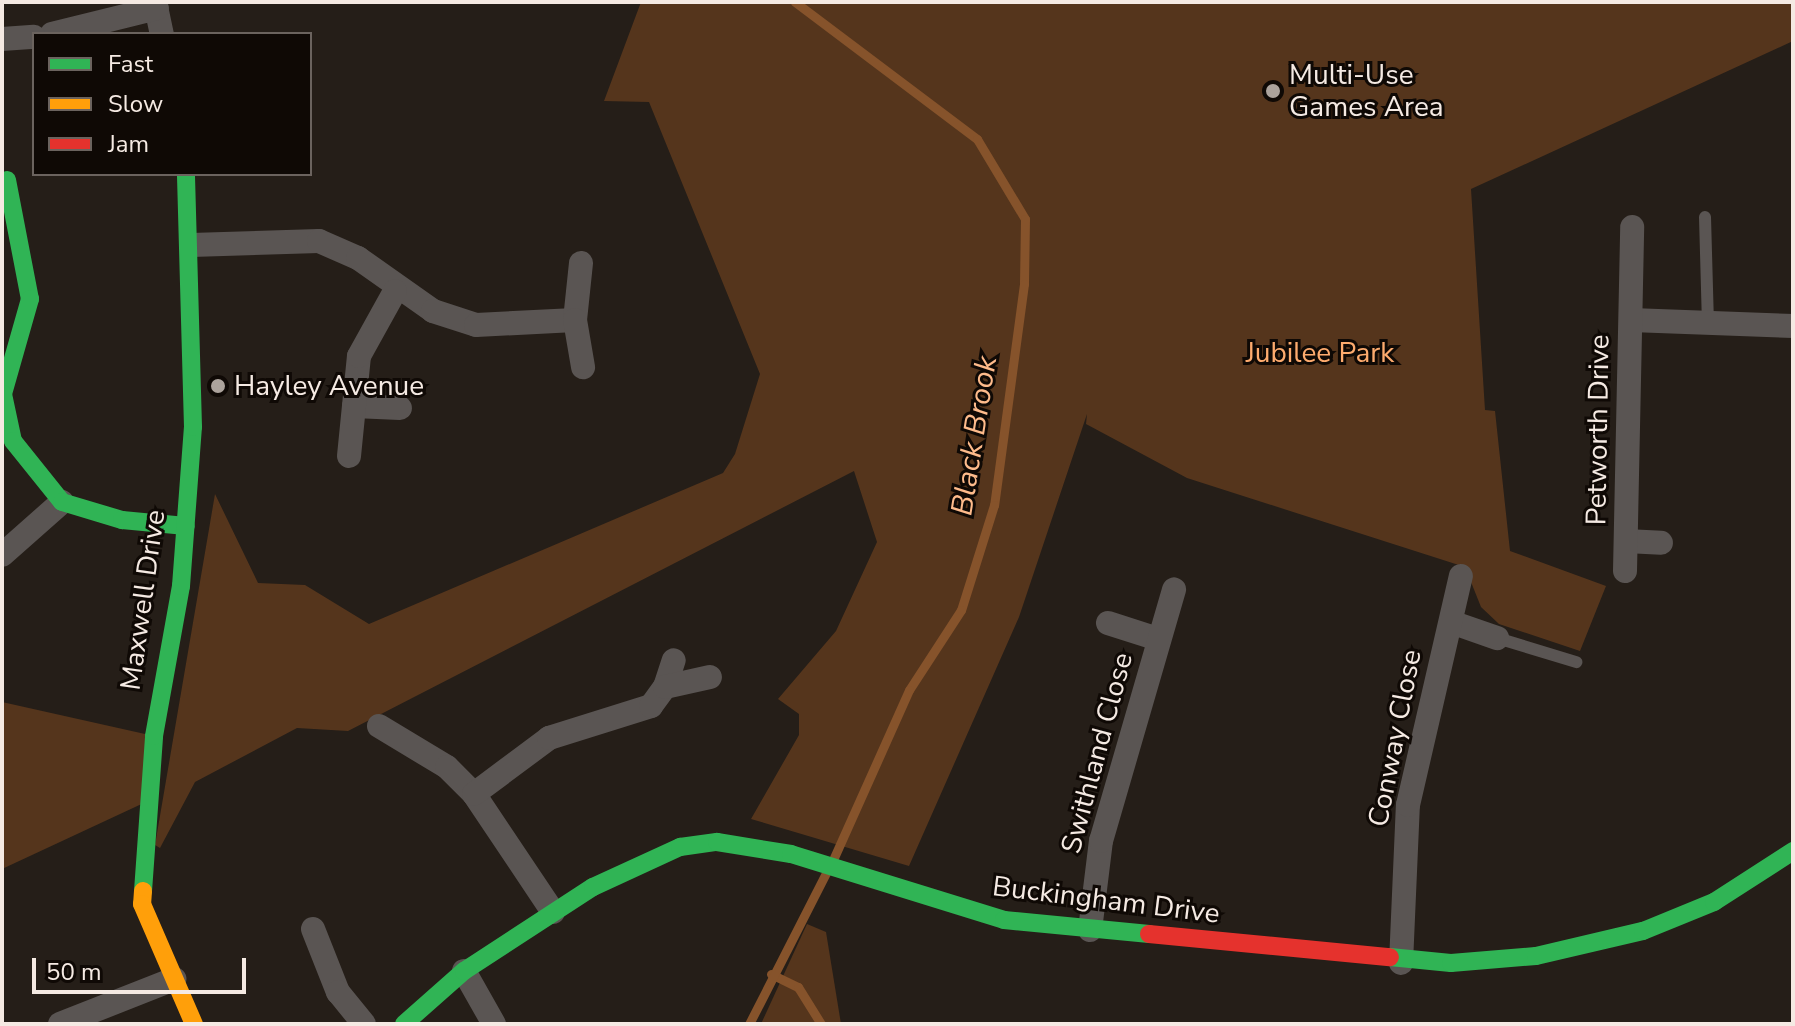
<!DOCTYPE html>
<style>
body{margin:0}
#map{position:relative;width:1795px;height:1026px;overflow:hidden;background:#251e18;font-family:"Nunito Sans",sans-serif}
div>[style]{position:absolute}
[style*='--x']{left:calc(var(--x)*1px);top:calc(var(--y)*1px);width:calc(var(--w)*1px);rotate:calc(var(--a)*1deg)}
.green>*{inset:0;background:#55351c}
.stream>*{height:9px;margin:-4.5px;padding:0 4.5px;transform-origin:4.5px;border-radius:4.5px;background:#86532b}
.lane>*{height:12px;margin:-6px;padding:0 6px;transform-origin:6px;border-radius:6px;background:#5a5553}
.street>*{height:24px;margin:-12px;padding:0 12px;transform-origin:12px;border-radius:12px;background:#5a5553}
.fast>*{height:18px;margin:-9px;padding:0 9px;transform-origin:9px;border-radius:9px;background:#30b455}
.slow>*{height:18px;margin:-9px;padding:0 9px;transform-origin:9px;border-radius:9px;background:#ff9f0a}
.jam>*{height:18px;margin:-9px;padding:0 9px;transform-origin:9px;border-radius:9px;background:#e5322d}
.dots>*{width:22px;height:22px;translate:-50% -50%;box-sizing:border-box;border:4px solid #0f0905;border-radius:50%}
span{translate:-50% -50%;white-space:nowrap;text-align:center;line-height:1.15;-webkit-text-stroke:6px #0f0905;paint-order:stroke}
.poi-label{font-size:28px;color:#f5eae3}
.left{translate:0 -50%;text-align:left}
.park-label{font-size:28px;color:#fdab6e}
.street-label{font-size:28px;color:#f5eae3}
.water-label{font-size:30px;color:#febb8b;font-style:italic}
.frame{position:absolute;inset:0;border:4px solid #f5eae3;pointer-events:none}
.legend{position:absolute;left:32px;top:32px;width:280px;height:144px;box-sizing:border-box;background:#0f0905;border:2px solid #6b635e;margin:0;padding:10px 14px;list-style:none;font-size:24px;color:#f5eae3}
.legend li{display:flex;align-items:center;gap:16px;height:40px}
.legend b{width:40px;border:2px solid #6b635e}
.scale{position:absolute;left:32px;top:958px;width:214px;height:36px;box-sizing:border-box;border:4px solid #f5eae3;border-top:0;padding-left:10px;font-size:24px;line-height:28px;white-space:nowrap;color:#f5eae3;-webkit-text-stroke:6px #0f0905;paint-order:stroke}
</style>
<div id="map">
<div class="green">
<i style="clip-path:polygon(641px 2px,1793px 2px,1793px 41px,1471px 189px,1485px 410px,1495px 411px,1510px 551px,1606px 586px,1580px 651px,1499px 624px,1481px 607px,1465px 567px,1187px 478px,1086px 424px,1087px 414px,1019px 617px,909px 866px,751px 819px,799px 735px,799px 714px,778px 699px,836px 631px,877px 542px,854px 471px,348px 731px,297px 728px,195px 782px,160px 848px,155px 845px,215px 494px,258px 583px,305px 585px,369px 624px,723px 473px,735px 454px,760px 374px,649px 102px,604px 101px)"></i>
<i style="clip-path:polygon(2px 702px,154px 736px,148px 801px,2px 869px)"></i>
<i style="clip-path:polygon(807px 924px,826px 932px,841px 1024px,761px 1024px)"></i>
</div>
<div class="stream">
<i style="--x:795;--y:2;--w:228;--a:37"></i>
<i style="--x:977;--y:139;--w:93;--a:59"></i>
<i style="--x:1025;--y:219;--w:65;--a:90.9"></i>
<i style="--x:1024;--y:284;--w:223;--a:97.7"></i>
<i style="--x:994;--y:505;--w:110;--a:107.4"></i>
<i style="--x:961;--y:610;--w:95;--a:123"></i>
<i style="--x:909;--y:690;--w:184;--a:114.1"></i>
<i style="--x:771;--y:974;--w:30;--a:26"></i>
<i style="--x:798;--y:987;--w:44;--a:58.1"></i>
<i style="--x:749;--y:1024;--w:172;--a:-63"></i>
</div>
<div class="lane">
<i style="--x:1705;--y:217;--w:106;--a:88.4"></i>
<i style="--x:1497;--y:638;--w:83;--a:16.9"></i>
</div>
<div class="street">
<i style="--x:155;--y:2;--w:33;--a:78"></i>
<i style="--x:52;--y:34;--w:108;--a:-13.9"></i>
<i style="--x:2;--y:39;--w:32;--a:-4"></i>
<i style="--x:191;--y:245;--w:128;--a:-1.8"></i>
<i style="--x:319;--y:241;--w:43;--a:23.6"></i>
<i style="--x:358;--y:258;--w:92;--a:35.2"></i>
<i style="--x:433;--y:311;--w:45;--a:18"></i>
<i style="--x:476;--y:325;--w:99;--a:-2.9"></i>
<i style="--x:581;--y:263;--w:57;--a:96"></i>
<i style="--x:575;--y:320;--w:48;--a:80.3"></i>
<i style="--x:1631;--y:320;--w:162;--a:2.1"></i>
<i style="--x:354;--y:406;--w:46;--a:2.5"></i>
<i style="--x:349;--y:456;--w:100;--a:-84.3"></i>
<i style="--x:359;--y:356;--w:74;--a:-61"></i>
<i style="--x:1626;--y:541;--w:35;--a:3"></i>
<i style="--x:2;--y:555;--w:80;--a:-41.5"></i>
<i style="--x:1625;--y:571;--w:344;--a:-88.8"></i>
<i style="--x:1451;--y:622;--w:49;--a:19.2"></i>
<i style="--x:1108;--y:623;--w:52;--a:17.7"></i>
<i style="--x:665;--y:687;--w:28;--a:-72"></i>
<i style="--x:379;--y:726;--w:79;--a:31.1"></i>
<i style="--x:447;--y:767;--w:38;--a:45"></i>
<i style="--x:474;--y:794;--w:142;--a:56.2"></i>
<i style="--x:474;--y:794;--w:94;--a:-36.7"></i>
<i style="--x:549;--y:738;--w:107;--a:-17.4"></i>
<i style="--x:651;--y:706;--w:24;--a:-54"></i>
<i style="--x:665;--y:687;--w:46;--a:-12.5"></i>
<i style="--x:313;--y:929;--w:68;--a:68.4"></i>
<i style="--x:338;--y:992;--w:41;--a:50.9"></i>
<i style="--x:1090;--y:930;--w:90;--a:-83"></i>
<i style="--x:1101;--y:841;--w:262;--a:-73.8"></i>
<i style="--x:1401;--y:963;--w:158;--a:-87.5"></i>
<i style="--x:1408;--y:805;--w:235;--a:-77"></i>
<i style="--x:464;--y:971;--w:61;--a:60.5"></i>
<i style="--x:60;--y:1024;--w:123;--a:-21.5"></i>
</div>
<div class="fast">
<i style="--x:7;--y:180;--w:121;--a:79.1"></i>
<i style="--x:30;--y:299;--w:99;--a:105.9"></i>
<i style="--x:3;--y:394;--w:48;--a:78"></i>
<i style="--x:13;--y:441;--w:78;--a:51.2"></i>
<i style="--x:62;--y:502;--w:63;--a:16.7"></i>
<i style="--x:122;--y:520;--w:64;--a:5.4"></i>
<i style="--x:143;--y:891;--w:155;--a:-85.9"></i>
<i style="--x:154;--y:736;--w:152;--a:-79.8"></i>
<i style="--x:181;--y:586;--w:159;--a:-85.7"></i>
<i style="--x:193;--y:427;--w:253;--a:-91.6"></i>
<i style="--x:1390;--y:957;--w:61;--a:5.6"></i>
<i style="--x:1451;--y:963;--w:85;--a:-4.7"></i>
<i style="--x:1536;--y:956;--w:110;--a:-13.2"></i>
<i style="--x:1643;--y:931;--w:77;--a:-22.2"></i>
<i style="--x:1714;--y:902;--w:94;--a:-32.8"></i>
<i style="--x:404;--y:1024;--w:80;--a:-41.5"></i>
<i style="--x:464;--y:971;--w:154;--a:-33.1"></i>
<i style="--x:593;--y:887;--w:96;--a:-24.7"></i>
<i style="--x:680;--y:847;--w:37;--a:-8"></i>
<i style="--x:717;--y:842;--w:75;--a:9.2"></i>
<i style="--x:791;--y:854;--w:223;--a:17.2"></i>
<i style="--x:1004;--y:920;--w:146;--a:5.5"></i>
</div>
<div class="slow">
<i style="--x:143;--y:891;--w:13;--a:94"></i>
<i style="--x:142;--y:904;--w:131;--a:66.6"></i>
</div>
<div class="jam">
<i style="--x:1149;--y:934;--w:242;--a:5.5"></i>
</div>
<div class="dots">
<i style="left:1273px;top:91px;background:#aca39c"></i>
<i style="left:218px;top:386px;background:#aca39c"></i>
</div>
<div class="poi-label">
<span class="left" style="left:1289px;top:91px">Multi-Use<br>Games Area</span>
<span class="left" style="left:234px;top:386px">Hayley Avenue</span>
</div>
<div class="park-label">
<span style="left:1320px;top:353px">Jubilee Park</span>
</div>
<div class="street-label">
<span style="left:1598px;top:430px;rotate:-89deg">Petworth Drive</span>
<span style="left:143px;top:600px;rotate:-82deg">Maxwell Drive</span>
<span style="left:1395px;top:738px;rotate:-79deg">Conway Close</span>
<span style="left:1097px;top:753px;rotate:-75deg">Swithland Close</span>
<span style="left:1106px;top:900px;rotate:7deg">Buckingham Drive</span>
</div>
<div class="water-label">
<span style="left:975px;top:436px;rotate:-81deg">Black Brook</span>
</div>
<div class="frame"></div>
<ul class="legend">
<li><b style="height:10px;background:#30b455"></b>Fast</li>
<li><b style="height:10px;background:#ff9f0a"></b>Slow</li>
<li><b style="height:10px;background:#e5322d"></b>Jam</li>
</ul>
<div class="scale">50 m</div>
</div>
